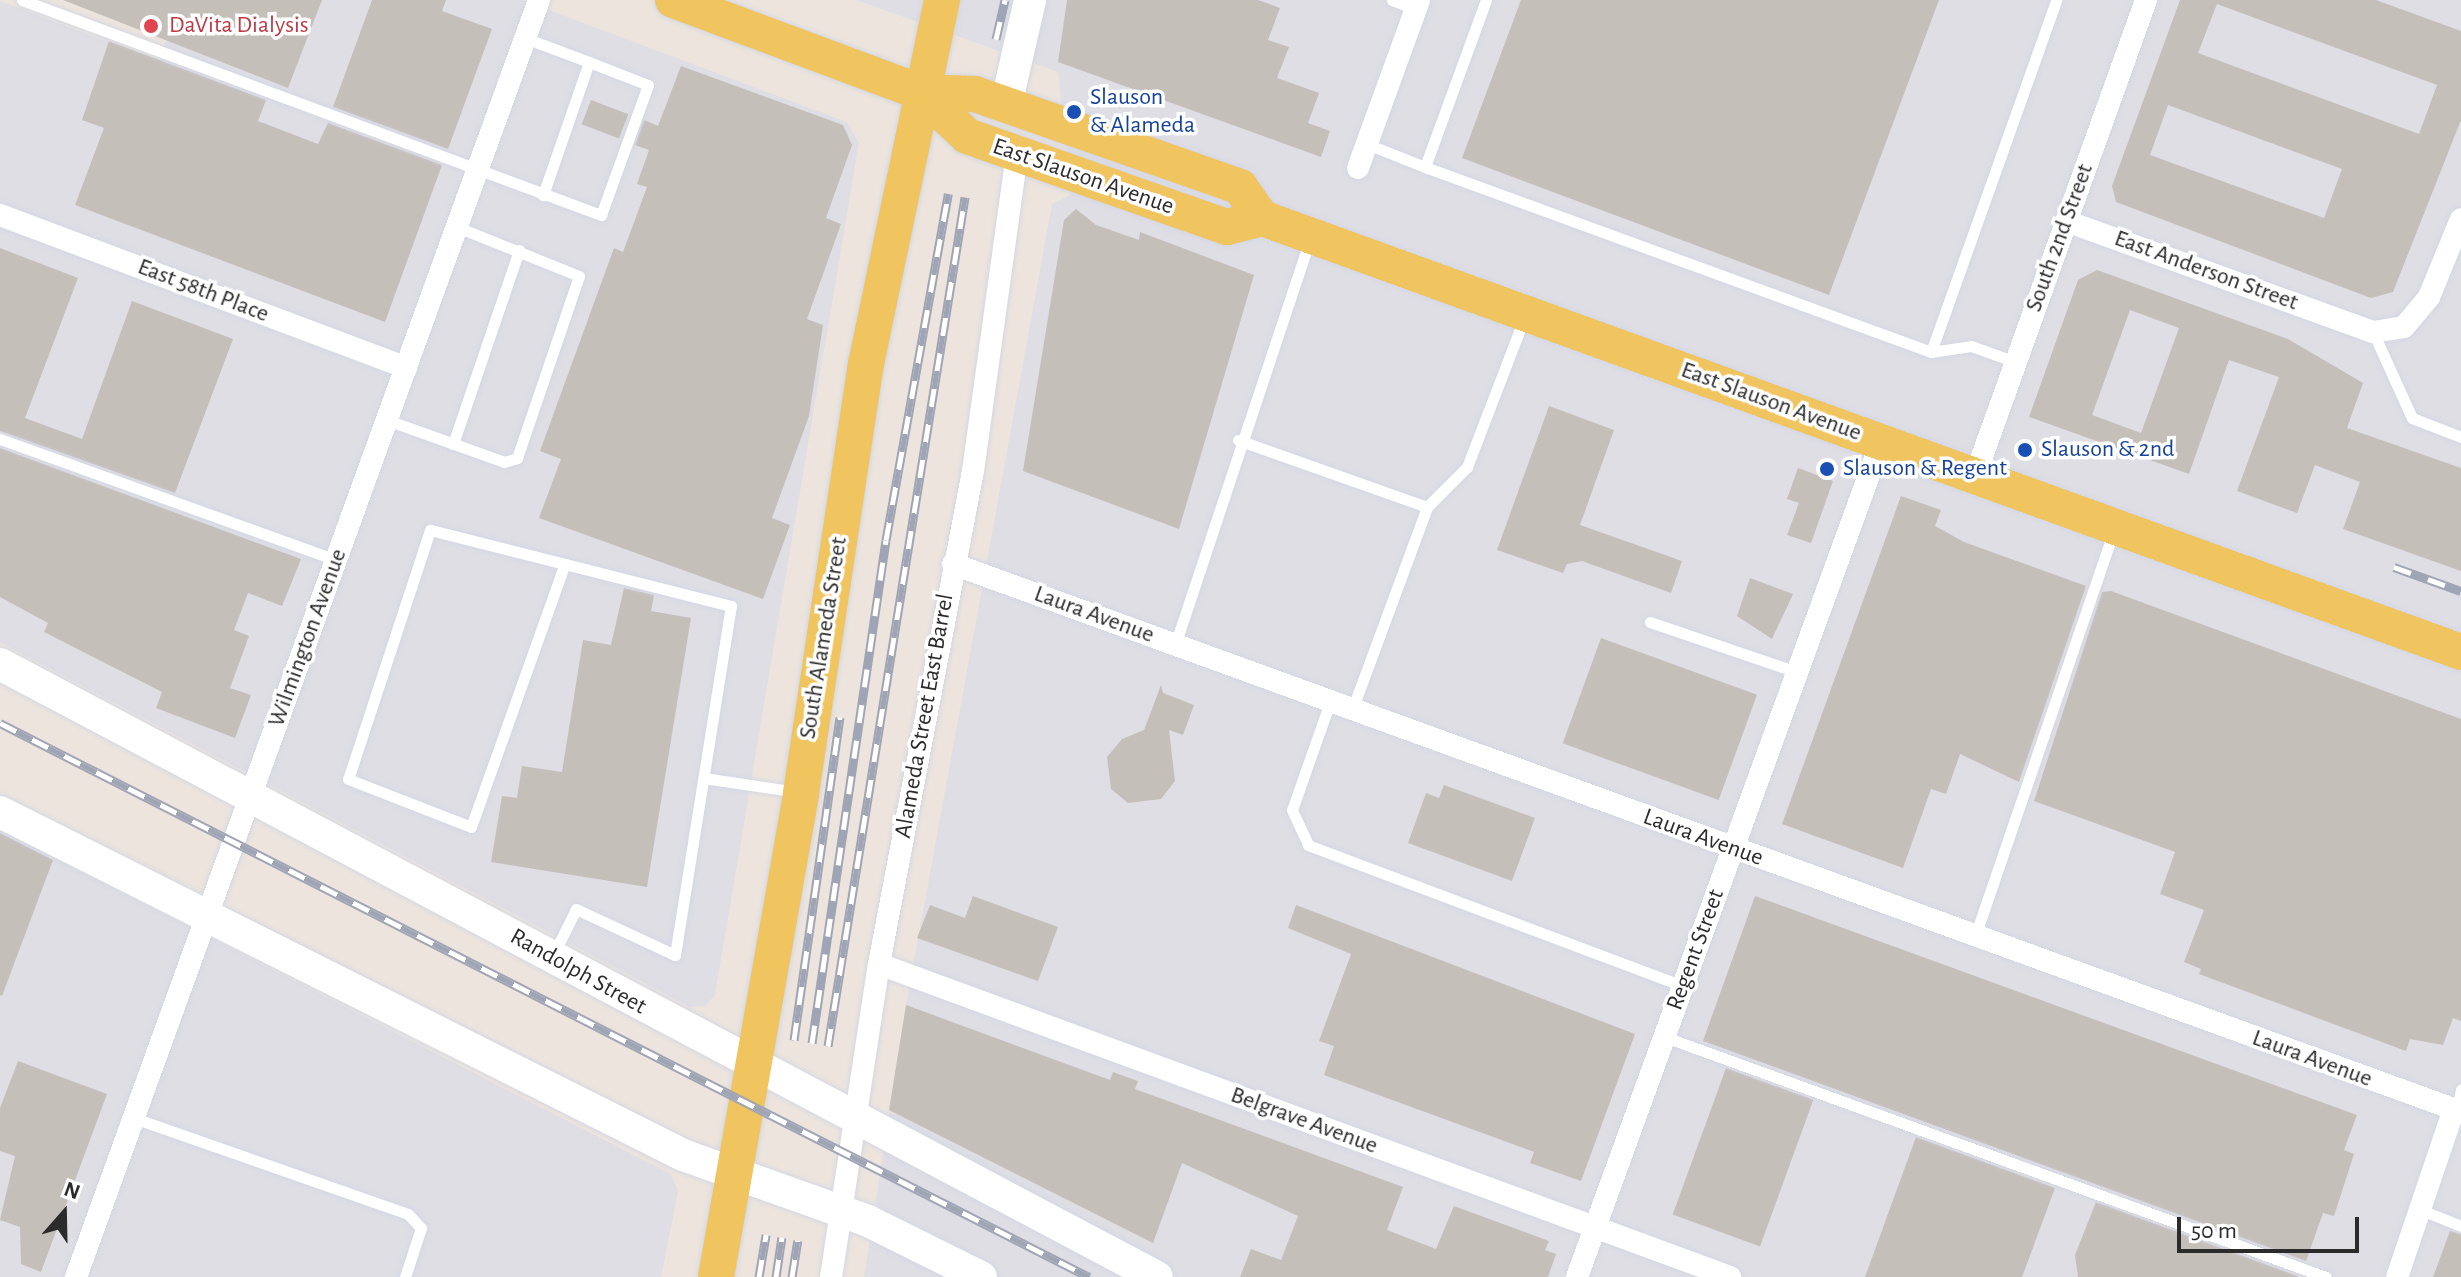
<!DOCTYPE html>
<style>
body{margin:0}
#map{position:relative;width:2461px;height:1277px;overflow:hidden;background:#ede5dd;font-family:"Alegreya Sans",sans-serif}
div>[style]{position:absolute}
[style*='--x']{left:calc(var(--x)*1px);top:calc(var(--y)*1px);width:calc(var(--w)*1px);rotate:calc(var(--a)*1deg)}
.industrial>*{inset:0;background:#dfdee5}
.building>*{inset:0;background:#c5bfba;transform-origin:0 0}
.roads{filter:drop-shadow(0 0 2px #d3d7e4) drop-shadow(0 0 2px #d3d7e4)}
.lane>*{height:11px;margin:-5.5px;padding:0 5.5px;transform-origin:5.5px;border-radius:5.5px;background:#fff}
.street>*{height:22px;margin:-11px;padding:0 11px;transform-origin:11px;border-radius:11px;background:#fff}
.secondary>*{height:32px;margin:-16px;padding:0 16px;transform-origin:16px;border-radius:16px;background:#fff}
.primary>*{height:36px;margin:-18px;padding:0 18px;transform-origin:18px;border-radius:18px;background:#f0c45f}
.rail>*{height:9px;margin-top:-4.5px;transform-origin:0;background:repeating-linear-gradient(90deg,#fff 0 18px,#a0a5b5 0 36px);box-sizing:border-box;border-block:2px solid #a0a5b5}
.dots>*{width:22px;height:22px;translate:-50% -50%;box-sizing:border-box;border:4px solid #fff;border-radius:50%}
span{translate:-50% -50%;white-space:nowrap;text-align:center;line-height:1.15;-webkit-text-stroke:7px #fff;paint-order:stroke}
.health-label{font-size:24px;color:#be3a42}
.left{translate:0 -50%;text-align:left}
.transit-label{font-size:24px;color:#164399}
.street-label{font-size:24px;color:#2b2b2b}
.north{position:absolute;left:24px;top:1173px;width:80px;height:80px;-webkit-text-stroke:6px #fff;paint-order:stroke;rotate:20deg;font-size:22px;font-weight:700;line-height:32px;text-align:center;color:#2b2b2b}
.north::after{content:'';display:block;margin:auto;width:28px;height:36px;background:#2b2b2b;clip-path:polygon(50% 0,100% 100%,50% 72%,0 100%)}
.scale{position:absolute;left:2177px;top:1217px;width:182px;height:36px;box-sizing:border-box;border:4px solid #2b2b2b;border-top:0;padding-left:10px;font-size:24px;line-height:28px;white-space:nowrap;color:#2b2b2b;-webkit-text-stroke:6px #fff;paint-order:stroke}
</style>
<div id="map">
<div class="industrial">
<i style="clip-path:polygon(184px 0,522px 0,847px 122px,859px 143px,715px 995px,705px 1006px,690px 1007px,0 642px,0 1px,158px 61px)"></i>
<i style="clip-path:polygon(856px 0,2461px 0,2461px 1277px,864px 1277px,906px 1005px,1052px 204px,1072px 194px,1058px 72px)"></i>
<i style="clip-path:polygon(0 830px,671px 1174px,678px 1192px,661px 1277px,0 1277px)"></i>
</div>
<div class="building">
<i style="clip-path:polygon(63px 0,322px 0,288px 88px)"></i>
<i style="clip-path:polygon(372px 0,446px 0,442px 11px,492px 29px,448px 149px,333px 107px)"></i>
<i style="clip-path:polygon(1067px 0,1258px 0,1280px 8px,1268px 40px,1289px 47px,1277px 78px,1319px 93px,1308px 123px,1330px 131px,1321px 157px,1058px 62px)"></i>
<i style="clip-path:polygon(1521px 0,1939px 0,1829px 295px,1462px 158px)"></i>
<i style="clip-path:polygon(evenodd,2180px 0,2376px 0,2461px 31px,2461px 120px,2393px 292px,2371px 298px,2116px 202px,2112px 186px,2180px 0,2217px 4px,2437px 85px,2419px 134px,2198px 53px,2217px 4px,2180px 0,2168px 105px,2342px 169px,2324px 218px,2150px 155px,2168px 105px)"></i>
<i style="clip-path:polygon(109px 41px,266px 100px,258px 121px,318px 144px,328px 123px,442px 165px,385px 322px,75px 205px,104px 128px,82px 120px)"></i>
<i style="clip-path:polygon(681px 66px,843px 125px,852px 145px,826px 218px,841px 224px,807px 319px,823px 325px,809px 416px,772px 518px,790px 525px,763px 599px,539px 518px,561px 459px,540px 451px,614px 248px,623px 252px,647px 187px,637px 184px,649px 150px,635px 145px,644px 120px,658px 126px)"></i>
<i style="left:591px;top:100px;width:40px;height:26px;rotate:21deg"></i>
<i style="clip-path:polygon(1076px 209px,1096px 225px,1139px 240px,1140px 232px,1254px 275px,1179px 529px,1023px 471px,1064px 220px)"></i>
<i style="clip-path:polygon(0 248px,78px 278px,25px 418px,82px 439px,132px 301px,233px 339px,175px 493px,0 431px)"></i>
<i style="clip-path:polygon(evenodd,2097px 270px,2288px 339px,2363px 383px,2347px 428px,2461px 468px,2461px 571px,2343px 529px,2360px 482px,2315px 465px,2297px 513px,2237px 491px,2279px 377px,2229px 360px,2189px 474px,2029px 417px,2078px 280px,2097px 270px,2130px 310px,2179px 328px,2141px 433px,2092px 415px,2130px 310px)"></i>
<i style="clip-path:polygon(1549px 406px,1614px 430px,1580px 525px,1682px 561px,1671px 593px,1582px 561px,1567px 564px,1563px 573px,1497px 550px)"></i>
<i style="clip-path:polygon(0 448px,301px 559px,282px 606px,248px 593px,234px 630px,249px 636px,230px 688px,251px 695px,235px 738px,156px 708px,162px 692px,44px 632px,48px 623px,0 597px)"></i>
<i style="clip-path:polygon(1798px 468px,1833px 481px,1811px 543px,1787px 535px,1799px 503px,1787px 499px)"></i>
<i style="clip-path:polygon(1901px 496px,1941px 510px,1935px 526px,1964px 542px,2086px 586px,2019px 782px,1960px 754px,1946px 794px,1931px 789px,1903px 868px,1782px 824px)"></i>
<i style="clip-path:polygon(1750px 578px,1793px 594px,1772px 639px,1737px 616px)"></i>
<i style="clip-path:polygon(624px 588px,654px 595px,651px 611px,691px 618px,647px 887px,491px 862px,502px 796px,517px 798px,522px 766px,562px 772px,583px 640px,611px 645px)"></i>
<i style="clip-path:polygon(2111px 591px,2461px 719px,2461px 1021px,2453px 1018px,2443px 1045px,2410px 1039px,2406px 1051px,2199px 974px,2201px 969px,2184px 962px,2204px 910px,2160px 894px,2175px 852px,2034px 801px,2102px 592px)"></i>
<i style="left:1601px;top:638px;width:166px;height:112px;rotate:20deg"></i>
<i style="clip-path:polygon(1161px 685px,1163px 693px,1194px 705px,1183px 735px,1169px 730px,1175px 781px,1161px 799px,1128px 803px,1111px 789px,1107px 757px,1122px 739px,1144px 730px)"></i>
<i style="clip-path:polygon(1444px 785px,1535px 818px,1512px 881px,1408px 843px,1426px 793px,1439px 798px)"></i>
<i style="clip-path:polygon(0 833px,53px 860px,2px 996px,0 995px)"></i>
<i style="clip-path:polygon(973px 896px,1058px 927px,1038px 981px,917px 938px,930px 905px,965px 918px)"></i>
<i style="clip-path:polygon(1755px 896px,2357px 1115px,2344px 1150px,2354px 1154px,2334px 1216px,2323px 1213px,2306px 1261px,1703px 1041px)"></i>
<i style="clip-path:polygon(1296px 905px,1635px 1034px,1581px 1181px,1530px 1163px,1534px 1152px,1324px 1075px,1334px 1046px,1319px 1041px,1351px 954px,1288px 928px)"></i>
<i style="clip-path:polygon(906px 1005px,1110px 1080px,1113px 1072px,1138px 1081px,1135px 1089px,1403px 1187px,1387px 1230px,1436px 1249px,1454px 1206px,1549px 1241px,1545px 1250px,1556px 1254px,1548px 1277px,1240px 1277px,1251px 1249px,1281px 1260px,1298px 1216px,1182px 1163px,1153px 1243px,889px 1110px)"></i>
<i style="clip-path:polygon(18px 1061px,107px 1094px,41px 1272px,21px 1264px,20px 1227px,0 1220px,15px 1156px,0 1151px,0 1108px)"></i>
<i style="left:1726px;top:1068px;width:93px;height:156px;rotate:20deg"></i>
<i style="clip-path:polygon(1916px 1137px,2055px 1188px,2022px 1277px,1865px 1277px)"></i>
<i style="clip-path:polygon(2096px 1202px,2300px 1277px,2078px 1277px,2075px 1255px)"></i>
<i style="clip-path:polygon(2450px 1231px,2461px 1234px,2461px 1277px,2433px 1277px)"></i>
</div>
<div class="roads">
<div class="lane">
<i style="--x:22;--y:0;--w:618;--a:20.37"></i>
<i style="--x:601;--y:215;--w:138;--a:-70.1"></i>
<i style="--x:648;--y:85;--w:63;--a:-158.7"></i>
<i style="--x:1392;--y:0;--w:26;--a:21"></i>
<i style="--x:1486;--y:0;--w:178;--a:110.1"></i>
<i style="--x:1425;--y:167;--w:539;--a:20.08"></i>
<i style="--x:1931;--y:352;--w:40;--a:-8.5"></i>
<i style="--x:1971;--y:346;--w:48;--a:19.6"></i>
<i style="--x:525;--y:38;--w:68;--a:20.6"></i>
<i style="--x:589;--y:62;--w:141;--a:109.1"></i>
<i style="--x:1367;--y:144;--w:62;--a:21.6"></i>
<i style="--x:2373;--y:332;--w:94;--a:65.6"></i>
<i style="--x:2412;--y:418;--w:53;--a:21.2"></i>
<i style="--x:1931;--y:352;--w:374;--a:-70.4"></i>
<i style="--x:387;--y:420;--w:124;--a:19.7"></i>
<i style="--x:504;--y:462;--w:14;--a:-17"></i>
<i style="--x:517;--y:458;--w:192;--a:-71.2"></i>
<i style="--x:579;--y:276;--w:131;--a:-158.1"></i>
<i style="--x:0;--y:439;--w:357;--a:19.8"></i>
<i style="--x:1238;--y:440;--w:201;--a:19.5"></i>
<i style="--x:1427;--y:507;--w:57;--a:-45"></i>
<i style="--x:1467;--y:467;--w:162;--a:-69"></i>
<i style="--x:453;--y:444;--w:205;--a:-71.2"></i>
<i style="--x:1650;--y:622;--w:155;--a:18.8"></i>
<i style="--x:1175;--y:645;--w:427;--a:-71.6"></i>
<i style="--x:1330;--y:702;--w:114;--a:109.4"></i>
<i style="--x:1292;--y:810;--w:38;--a:65"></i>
<i style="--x:1308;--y:845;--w:401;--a:20.6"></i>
<i style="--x:1352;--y:710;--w:216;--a:-69.7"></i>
<i style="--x:704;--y:778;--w:95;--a:8.5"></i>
<i style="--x:1974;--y:939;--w:431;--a:-71.1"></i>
<i style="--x:554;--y:953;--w:49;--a:-63.4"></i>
<i style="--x:576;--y:909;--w:109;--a:24.9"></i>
<i style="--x:675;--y:955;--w:353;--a:-80.9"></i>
<i style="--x:731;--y:606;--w:310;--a:-165.8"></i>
<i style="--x:430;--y:530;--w:262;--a:108.2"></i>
<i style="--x:348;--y:779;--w:132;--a:21.3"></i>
<i style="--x:471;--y:827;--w:277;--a:-70.4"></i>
<i style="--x:1665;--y:1037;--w:703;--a:19.96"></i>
<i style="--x:2457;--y:1110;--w:21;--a:-79"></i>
<i style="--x:134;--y:1118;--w:290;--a:19.3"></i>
<i style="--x:408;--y:1214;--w:19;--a:47"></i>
<i style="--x:421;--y:1228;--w:52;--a:108.1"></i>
<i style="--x:2421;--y:1210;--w:43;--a:21.8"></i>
</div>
<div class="street">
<i style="--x:1358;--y:168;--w:179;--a:-70"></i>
<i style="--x:0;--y:215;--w:434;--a:20.6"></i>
<i style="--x:2066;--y:221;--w:326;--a:19.9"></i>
<i style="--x:2373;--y:332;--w:31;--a:-9"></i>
<i style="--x:2404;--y:327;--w:39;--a:-50"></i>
<i style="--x:2429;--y:297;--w:84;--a:-67.7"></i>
<i style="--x:1975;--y:476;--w:506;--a:-70.24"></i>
<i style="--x:953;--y:564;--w:1597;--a:19.96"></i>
<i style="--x:2454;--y:1109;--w:177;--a:108.7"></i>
<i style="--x:879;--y:964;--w:907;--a:20.19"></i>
<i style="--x:76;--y:1277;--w:1358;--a:-70.07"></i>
<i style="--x:831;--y:1277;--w:317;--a:-81.3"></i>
<i style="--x:879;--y:964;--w:502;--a:-79.21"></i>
<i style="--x:973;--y:471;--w:320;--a:-82.1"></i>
<i style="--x:1577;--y:1277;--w:889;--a:-69.99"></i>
</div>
<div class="secondary">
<i style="--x:1006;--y:105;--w:108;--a:-77.1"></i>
<i style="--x:0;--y:664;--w:1309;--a:27.92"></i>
<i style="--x:0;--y:812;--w:764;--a:26.67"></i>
<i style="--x:683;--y:1155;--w:196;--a:19.6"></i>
<i style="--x:868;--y:1221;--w:126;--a:26.4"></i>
</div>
<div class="primary">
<i style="--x:673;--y:0;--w:264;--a:20.4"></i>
<i style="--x:920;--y:92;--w:55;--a:2.1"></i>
<i style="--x:975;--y:94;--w:281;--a:19.3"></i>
<i style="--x:1240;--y:187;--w:38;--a:55"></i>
<i style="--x:920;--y:92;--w:64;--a:43.1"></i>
<i style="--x:967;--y:136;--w:275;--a:19.3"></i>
<i style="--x:1227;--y:227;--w:36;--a:-14"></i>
<i style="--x:1262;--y:218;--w:1275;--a:19.9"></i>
<i style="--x:716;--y:1277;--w:491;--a:-80"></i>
<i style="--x:801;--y:793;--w:434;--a:-81.4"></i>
<i style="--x:866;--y:364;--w:372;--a:-78.2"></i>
</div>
</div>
<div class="rail">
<i style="--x:996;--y:39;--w:40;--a:-77"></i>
<i style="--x:2394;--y:567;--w:71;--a:19.7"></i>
<i style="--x:0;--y:723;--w:1222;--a:26.96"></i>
<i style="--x:794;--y:1040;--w:326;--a:-81.9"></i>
<i style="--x:812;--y:1043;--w:508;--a:-81.63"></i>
<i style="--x:886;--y:540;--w:352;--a:-79.8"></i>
<i style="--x:828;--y:1046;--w:860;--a:-80.83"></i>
<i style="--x:759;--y:1277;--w:43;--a:-80.5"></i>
<i style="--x:776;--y:1277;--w:40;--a:-81.5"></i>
<i style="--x:792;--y:1277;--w:37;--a:-81"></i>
</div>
<div class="dots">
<i style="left:151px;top:26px;background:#e0444e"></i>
<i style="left:1074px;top:112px;background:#1a4fb4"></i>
<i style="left:2025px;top:450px;background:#1a4fb4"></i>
<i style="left:1827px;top:469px;background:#1a4fb4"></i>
</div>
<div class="health-label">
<span class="left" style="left:169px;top:26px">DaVita Dialysis</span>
</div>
<div class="transit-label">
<span class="left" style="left:1090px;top:112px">Slauson<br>&amp; Alameda</span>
<span class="left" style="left:2041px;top:450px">Slauson &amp; 2nd</span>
<span class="left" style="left:1843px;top:469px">Slauson &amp; Regent</span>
</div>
<div class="street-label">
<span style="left:1083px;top:177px;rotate:19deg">East Slauson Avenue</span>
<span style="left:2060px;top:238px;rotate:-70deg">South 2nd Street</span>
<span style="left:2206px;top:271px;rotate:20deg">East Anderson Street</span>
<span style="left:203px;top:291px;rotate:21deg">East 58th Place</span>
<span style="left:1771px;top:402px;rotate:20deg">East Slauson Avenue</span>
<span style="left:1094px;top:615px;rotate:20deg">Laura Avenue</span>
<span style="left:308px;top:638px;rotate:-70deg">Wilmington Avenue</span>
<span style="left:824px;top:638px;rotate:-81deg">South Alameda Street</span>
<span style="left:925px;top:716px;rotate:-80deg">Alameda Street East Barrel</span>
<span style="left:1703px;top:838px;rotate:20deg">Laura Avenue</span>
<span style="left:1696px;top:950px;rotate:-70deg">Regent Street</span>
<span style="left:578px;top:972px;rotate:29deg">Randolph Street</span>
<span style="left:2312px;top:1059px;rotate:20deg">Laura Avenue</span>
<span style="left:1304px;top:1121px;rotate:20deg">Belgrave Avenue</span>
</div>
<div class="north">N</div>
<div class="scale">50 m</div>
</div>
